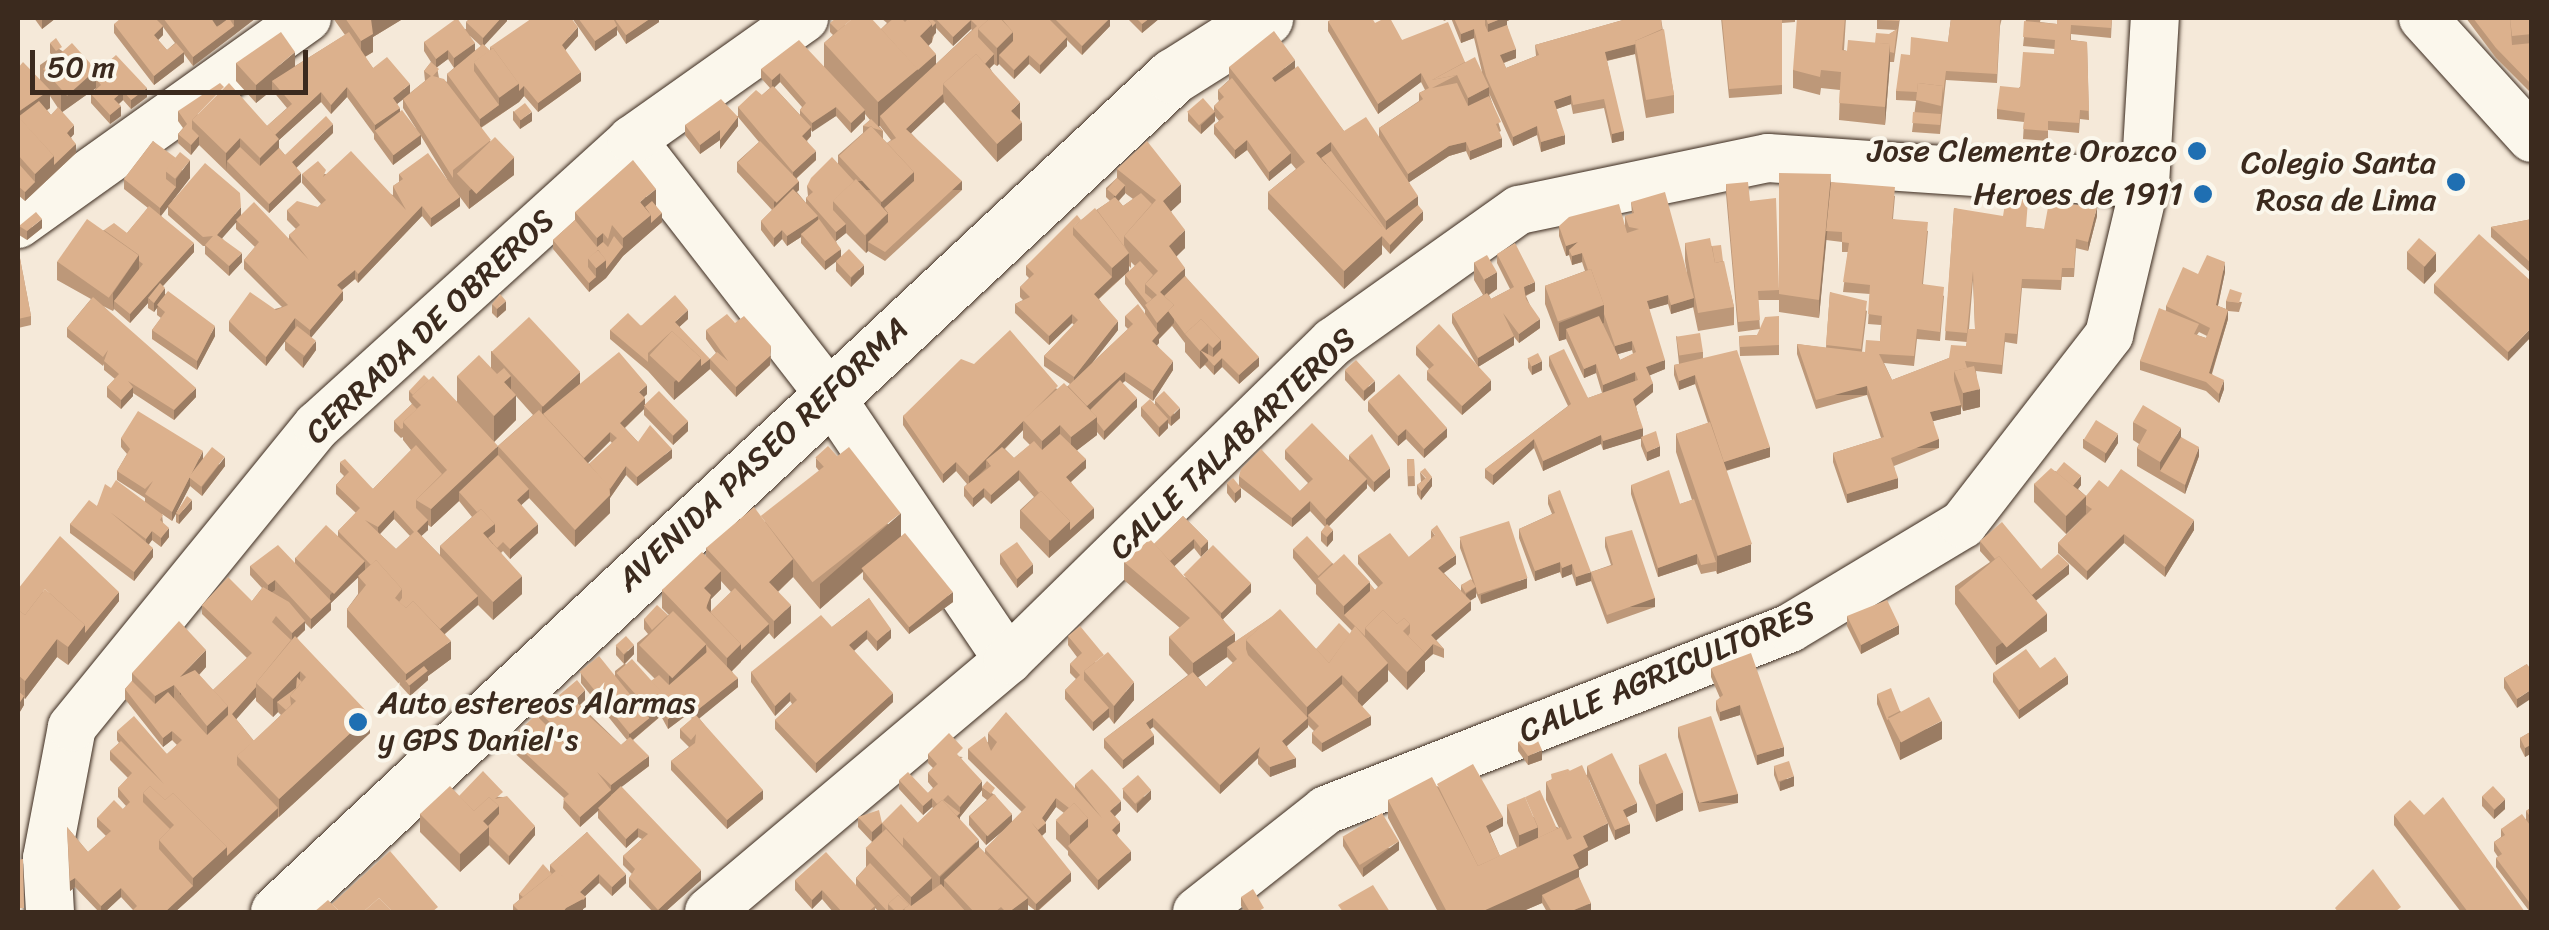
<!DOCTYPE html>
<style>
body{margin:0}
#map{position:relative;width:2549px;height:930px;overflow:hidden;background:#f5e9d9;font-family:Sriracha,sans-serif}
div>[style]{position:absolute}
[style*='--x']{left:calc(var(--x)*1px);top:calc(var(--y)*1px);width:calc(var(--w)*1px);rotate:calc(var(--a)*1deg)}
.roads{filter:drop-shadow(0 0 2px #3b2a1e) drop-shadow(0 0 2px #3b2a1e)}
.minor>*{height:48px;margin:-24px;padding:0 24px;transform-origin:24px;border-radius:24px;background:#fbf7ec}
.major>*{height:55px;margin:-27.5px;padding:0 27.5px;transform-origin:27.5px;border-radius:27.5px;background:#fbf7ec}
.wall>*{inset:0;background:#bd9879;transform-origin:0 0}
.shaded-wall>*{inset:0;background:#9a7c63;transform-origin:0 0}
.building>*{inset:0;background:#dcb18d;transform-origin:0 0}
.dots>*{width:28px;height:28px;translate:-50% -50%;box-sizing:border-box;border:5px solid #fbf7ec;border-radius:50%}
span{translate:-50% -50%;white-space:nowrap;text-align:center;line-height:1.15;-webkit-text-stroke:8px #fbf7ec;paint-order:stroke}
.poi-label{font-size:32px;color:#3b2a1e}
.right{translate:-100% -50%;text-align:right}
.left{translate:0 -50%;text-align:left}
.street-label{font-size:32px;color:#3b2a1e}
.frame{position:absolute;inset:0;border:20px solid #3b2a1e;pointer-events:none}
.scale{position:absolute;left:30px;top:50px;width:278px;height:45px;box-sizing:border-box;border:5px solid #3b2a1e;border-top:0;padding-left:12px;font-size:30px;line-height:35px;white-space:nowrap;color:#3b2a1e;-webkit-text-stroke:8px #fbf7ec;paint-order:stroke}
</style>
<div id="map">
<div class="roads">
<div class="minor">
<i style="--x:2423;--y:18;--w:162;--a:47.8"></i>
<i style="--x:632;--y:140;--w:320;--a:52.2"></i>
<i style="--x:828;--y:393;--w:322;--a:56"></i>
<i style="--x:18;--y:224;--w:355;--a:-35.5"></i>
<i style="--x:50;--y:912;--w:54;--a:-93.2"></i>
<i style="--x:47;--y:858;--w:133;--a:-79.2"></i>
<i style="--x:72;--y:727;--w:388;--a:-50.9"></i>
<i style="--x:317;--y:426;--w:425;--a:-42.2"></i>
<i style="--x:632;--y:140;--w:211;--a:-35.3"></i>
<i style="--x:709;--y:912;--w:391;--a:-40.1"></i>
<i style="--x:1008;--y:660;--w:455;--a:-44.4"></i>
<i style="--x:1333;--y:342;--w:228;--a:-35.4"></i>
<i style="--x:1519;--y:210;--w:254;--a:-11.8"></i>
<i style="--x:1768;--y:158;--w:378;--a:3.9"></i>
<i style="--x:1197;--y:912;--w:164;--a:-38.3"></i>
<i style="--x:1326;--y:810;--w:498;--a:-21.4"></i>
<i style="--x:1790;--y:628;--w:202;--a:-31"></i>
<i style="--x:1963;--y:524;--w:239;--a:-52.3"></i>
<i style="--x:2109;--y:335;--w:155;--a:-76.6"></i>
<i style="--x:2145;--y:184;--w:166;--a:-86.6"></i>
</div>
<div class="major">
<i style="--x:278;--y:912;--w:1225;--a:-43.05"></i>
<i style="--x:1173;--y:76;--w:109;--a:-32.2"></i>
</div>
</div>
<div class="wall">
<i style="clip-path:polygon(34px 18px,56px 18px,42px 29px)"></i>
<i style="clip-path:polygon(evenodd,156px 18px,256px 18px,193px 66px,184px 54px,184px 62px,154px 85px,114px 33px,114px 24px,156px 18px,163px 27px,175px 43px,167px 50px,158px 40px,163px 35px,163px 27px)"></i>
<i style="clip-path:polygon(evenodd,333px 18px,401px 18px,401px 20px,373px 37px,373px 52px,365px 57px,373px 68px,410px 93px,425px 81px,424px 71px,431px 62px,424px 51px,424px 42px,466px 29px,466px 22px,469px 19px,467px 18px,507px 18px,507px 21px,484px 45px,490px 51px,490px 47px,578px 36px,565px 50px,581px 81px,538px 112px,524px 96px,519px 102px,481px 128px,514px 175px,469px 209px,460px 197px,460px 206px,431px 227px,422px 216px,358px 283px,355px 279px,342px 290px,343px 300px,311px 337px,316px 350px,303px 368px,285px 350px,285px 341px,295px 328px,266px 366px,229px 331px,229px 321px,282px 307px,244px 269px,244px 260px,255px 247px,236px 229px,236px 222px,222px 238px,242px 262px,229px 276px,205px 254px,205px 246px,203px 246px,168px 215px,168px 207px,161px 216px,194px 252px,163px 286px,165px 294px,215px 336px,197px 370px,152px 339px,152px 330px,161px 318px,157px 315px,157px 308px,154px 312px,148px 308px,148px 303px,130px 323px,114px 309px,113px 311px,103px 306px,196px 397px,174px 420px,133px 393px,133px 396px,121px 409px,107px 397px,107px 387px,115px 379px,104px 370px,104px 364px,103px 366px,67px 337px,67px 328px,91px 299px,57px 280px,57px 262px,104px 230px,127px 233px,148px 208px,124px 189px,124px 179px,153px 141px,190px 178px,172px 201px,241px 215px,289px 239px,289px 235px,296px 229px,287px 220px,287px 210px,318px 207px,321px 204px,302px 183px,302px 174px,326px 174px,393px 195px,393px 186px,399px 182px,399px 174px,447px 179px,421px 136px,421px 144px,393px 165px,374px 139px,374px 134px,347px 97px,331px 114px,321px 102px,279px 140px,279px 148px,285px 155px,333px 133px,296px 167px,301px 182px,269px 213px,199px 145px,191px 155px,178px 143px,178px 134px,183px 128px,178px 121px,178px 111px,267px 126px,287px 108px,272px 90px,256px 103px,236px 81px,236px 63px,295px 66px,345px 35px,333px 18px,470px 36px,481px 46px,475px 51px,470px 36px,333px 18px,448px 59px,454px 68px,447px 74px,447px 82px,439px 78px,437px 67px,448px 59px,333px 18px,403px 99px,403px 108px,417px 130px,400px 112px,397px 104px,403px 99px)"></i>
<i style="clip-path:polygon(572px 18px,659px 18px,659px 22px,626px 44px,617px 30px,617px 35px,595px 51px)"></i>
<i style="clip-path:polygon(evenodd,881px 18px,1110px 18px,1110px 26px,1082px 55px,1067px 40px,1067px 46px,1040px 74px,1029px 64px,1014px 79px,999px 64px,997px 66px,994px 64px,990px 68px,1020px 120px,1022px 140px,997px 162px,944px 102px,911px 133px,962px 190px,885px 261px,868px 251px,866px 253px,846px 233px,836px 241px,841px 257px,864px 274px,851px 287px,836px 271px,836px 261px,825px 270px,801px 243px,801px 237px,787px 246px,782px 239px,774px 247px,761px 230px,761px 221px,772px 210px,737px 172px,737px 162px,759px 142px,738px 117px,738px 126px,720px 149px,720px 140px,700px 154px,685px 135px,685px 125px,738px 116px,738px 107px,762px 95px,770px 88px,761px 78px,761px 69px,824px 67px,824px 43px,833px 35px,830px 32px,830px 23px,881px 29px,887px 23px,881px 18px,936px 28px,953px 46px,971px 29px,972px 30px,936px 64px,928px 46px,932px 42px,936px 28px,881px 18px,780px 82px,802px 107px,800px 110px,800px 115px,774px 87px,780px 82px,881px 18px,865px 114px,870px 120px,863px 126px,863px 133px,838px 155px,838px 164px,807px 186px,808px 196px,806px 198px,806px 203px,797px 192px,799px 190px,797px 178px,816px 160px,807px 141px,811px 136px,811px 131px,836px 116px,851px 133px,865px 119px,865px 114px,881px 18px,879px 126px,880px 126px,891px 140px,887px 143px,883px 139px,883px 131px,879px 126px)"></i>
<i style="clip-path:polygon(1127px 18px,1160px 18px,1142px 33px)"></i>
<i style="clip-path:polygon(1442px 18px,1514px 18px,1507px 21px,1507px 25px,1516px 58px,1504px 63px,1506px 68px,1536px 56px,1535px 45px,1630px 18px,1676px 18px,1661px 19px,1674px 95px,1674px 113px,1646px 118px,1635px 54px,1607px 61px,1624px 140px,1612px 143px,1604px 108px,1573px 114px,1571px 104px,1556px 109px,1565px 144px,1541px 152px,1537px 135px,1513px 146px,1489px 93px,1501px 131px,1499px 132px,1502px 147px,1470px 160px,1466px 151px,1449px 156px,1409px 182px,1423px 220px,1390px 254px,1382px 245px,1382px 254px,1344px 289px,1268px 209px,1268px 192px,1296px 169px,1291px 163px,1269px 181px,1247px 150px,1235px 159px,1214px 134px,1214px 125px,1219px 121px,1215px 116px,1215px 121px,1201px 134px,1188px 121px,1188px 112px,1214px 111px,1214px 106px,1219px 101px,1218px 99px,1218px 90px,1229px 80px,1229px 67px,1295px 68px,1344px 131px,1379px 137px,1379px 128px,1419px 101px,1419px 93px,1425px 90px,1421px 82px,1378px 114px,1328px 31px,1328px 21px,1375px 23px,1402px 40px,1465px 62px,1482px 72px,1474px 38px,1461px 43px,1451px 18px,1444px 21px)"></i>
<i style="clip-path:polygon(1721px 18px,1795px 18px,1795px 22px,1782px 23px,1782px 94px,1729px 98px)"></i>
<i style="clip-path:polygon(1846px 18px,1844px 50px,1847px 51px,1875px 43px,1896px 30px,1877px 29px,1877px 18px,1900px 18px,1894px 62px,1890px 62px,1885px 125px,1839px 120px,1840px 90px,1821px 88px,1820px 95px,1793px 88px,1793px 70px)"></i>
<i style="clip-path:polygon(1951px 18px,2002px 18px,2000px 26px,1997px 83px,1946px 80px,1940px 134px,1912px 132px,1916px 101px,1896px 100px,1896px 91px,1910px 55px,1948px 42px)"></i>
<i style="clip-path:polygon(2026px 18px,2041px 18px,2040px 22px,2057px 24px,2112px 18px,2111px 38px,2071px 34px,2071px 40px,2087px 42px,2089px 120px,2080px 119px,2079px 133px,2048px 130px,2048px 141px,2023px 139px,2024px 122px,1997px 119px,1997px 109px,2054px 54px,2055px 49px,2023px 46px)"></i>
<i style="clip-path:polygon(2466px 18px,2532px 18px,2532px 94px,2496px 58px)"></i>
<i style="clip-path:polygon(evenodd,50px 43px,96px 73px,147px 97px,131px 109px,123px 100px,119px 104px,121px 116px,110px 124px,91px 103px,91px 94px,96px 88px,62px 112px,74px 134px,71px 137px,76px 153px,25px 201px,18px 195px,18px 68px,40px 80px,40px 65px,53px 56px,50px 53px,50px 43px,50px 96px,58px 108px,51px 115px,47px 110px,50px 108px,50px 96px)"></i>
<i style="clip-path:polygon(513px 111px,532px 121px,520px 129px,513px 120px)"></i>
<i style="clip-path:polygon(evenodd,1117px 169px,1181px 202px,1171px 211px,1185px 248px,1176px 256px,1185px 276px,1259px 366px,1239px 384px,1222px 367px,1214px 375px,1205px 365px,1200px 369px,1185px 352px,1185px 343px,1172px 326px,1159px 339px,1159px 343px,1157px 345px,1173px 370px,1153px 401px,1125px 381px,1122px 383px,1137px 407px,1104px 440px,1097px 432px,1097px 435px,1077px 450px,1086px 468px,1071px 482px,1094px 518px,1049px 558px,1020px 528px,1020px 510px,1034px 497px,1019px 480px,991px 504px,984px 497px,973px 507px,964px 496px,964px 487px,967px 484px,956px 471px,943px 483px,903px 425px,903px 416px,974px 364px,1058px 389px,1068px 386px,1070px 384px,1044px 366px,1044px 356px,1074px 325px,1072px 323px,1049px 345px,1015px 313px,1015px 304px,1023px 300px,1020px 297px,1020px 287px,1029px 278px,1026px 275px,1026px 266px,1081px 220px,1110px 201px,1106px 197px,1106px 188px,1117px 178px,1117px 169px,1125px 193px,1133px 199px,1123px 206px,1119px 201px,1125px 193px,1117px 169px,1131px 262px,1135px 266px,1125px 275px,1125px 284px,1145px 310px,1145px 315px,1125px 316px,1125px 326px,1128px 329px,1092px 363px,1118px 330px,1099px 299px,1129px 271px,1129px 266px,1131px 268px,1131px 262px,1117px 169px,1023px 430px,1023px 438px,1030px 445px,1014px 458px,1005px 449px,1023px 430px)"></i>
<i style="clip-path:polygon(evenodd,1831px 182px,1895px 196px,1893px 219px,1928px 231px,1923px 284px,1944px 296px,1940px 341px,1917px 339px,1914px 366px,1884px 363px,1892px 380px,1949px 358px,1966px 346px,1967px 342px,1945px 340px,1954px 208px,2027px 227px,2044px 229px,2097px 216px,2088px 251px,2076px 248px,2074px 277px,2062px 277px,2061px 290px,2022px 288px,2017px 344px,2005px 342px,2002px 374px,1976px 371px,1980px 407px,1963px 411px,1961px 406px,1961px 414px,1933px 421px,1939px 448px,1894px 466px,1898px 488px,1847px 503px,1833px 462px,1833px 453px,1881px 438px,1867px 395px,1816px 409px,1797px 354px,1797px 344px,1826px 348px,1830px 292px,1867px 311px,1862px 352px,1865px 352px,1880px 341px,1881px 325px,1868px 324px,1870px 294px,1843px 292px,1848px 252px,1842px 252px,1842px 242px,1826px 240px,1819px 318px,1779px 312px,1779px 300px,1758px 300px,1760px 329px,1738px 332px,1726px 194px,1726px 184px,1750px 201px,1779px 290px,1831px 182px,1973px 280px,1975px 329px,1969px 329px,1973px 280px)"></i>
<i style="clip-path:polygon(evenodd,1631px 202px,1687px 273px,1685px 261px,1685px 243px,1712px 246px,1723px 261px,1734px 307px,1734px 325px,1698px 331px,1693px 307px,1671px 314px,1668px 304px,1649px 309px,1665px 369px,1650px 375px,1653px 392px,1636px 406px,1643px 436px,1660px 456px,1647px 461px,1641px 446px,1641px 438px,1603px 450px,1601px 444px,1543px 471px,1534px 448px,1493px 485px,1485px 478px,1485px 469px,1568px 406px,1549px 366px,1549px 356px,1588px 398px,1602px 393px,1596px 373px,1584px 378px,1566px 339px,1559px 341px,1545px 304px,1545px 286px,1585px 271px,1582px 262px,1572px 265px,1569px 255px,1566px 256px,1559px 236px,1559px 226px,1625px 225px,1625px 216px,1632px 214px,1631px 202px,1632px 350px,1633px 354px,1620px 360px,1618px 354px,1632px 350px)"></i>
<i style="clip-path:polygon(656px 206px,662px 222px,623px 256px,606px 278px,589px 292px,553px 249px,553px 240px,575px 220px,575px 212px)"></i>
<i style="clip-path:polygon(2532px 219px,2532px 274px,2491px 237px,2491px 227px)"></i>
<i style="clip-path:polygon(19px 226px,42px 228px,27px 240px,19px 235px)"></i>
<i style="clip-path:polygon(18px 248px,31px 316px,31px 325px,18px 328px)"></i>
<i style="clip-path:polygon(2407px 251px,2436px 271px,2424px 284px,2407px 269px)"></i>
<i style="clip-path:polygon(1497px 254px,1535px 291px,1526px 296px,1540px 328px,1519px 343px,1514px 337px,1514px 345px,1478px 367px,1452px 323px,1452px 314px,1483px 295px,1474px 280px,1474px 262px,1497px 289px,1489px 295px,1491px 299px,1510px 289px,1497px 263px)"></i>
<i style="clip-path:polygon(evenodd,2225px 272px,2218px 306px,2226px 309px,2226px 301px,2242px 302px,2239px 312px,2228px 311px,2228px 319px,2212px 374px,2224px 389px,2219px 403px,2206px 391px,2140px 370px,2140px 361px,2166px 310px,2166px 306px,2198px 274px,2225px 272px,2199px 332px,2207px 336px,2206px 338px,2197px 335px,2199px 332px)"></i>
<i style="clip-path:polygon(2532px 282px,2508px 361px,2434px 293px,2434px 284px)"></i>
<i style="clip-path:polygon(492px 304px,506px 310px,497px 318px,492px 313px)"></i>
<i style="clip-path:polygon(1779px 316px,1779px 355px,1740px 356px,1739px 336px,1757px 335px)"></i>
<i style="clip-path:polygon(688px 319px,679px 327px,710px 369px,674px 400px,648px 371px,610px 339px,610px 330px)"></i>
<i style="clip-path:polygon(706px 330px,771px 356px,770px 365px,736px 397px,710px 369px,710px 359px,716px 353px,706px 339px)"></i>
<i style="clip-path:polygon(1676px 336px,1703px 352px,1703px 358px,1770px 457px,1726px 471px,1751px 562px,1717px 574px,1716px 571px,1701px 574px,1697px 564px,1658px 577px,1631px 494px,1631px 485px,1680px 504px,1692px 500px,1676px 452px,1676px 434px,1708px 423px,1695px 384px,1679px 390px,1674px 375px,1674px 365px,1679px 364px)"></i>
<i style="clip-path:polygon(1416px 346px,1491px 390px,1462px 415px,1427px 380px,1427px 371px,1429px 369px,1416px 355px)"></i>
<i style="clip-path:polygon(evenodd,491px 351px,580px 384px,647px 394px,644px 397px,645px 404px,688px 431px,673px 445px,644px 415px,644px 409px,625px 428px,638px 442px,672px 458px,637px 486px,626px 475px,610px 498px,610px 513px,575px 547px,529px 498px,521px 505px,538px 533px,510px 559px,503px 551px,501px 553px,522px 594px,493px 620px,478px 605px,445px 634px,451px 659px,428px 676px,428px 680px,410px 696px,347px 627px,347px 609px,358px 594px,358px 577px,331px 603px,331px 610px,311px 629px,305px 623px,305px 630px,297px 638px,370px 733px,175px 912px,133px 910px,121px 897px,105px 912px,99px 912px,75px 887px,70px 891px,67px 827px,88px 852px,106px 836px,97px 827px,97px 818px,123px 809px,126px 806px,118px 797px,118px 788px,128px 778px,110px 760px,110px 751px,119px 743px,117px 740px,117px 731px,167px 754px,177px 745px,172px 740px,163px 747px,125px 699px,125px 689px,132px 681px,132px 673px,206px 667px,199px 675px,213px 690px,247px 658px,202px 614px,202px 605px,252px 601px,262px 588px,250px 575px,250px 566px,295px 563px,295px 558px,338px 536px,338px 531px,356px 513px,336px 494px,336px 485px,344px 476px,340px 472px,340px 462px,373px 489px,411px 450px,403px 440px,403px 437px,401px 438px,394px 431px,394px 421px,412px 404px,409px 400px,409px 391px,429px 380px,457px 402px,457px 376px,491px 368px,491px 351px,516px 396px,533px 415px,498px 446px,498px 455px,494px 442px,516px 420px,516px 396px,491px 351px,610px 441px,612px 443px,589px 464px,588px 463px,610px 441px,491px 351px,459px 501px,472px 517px,440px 546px,440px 555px,421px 536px,428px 530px,428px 525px,431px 527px,459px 501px,491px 351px,394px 519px,410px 536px,396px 549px,380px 534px,394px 519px,491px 351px,256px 697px,256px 701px,273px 717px,278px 712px,281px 715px,254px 741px,236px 719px,256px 697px)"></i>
<i style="clip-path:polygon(1528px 359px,1542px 370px,1532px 375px,1528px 368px)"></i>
<i style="clip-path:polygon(1345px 370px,1375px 391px,1364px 401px,1345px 380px)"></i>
<i style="clip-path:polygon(1155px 400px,1180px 418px,1171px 426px,1168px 423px,1168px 428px,1159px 437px,1141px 416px,1141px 407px,1155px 404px)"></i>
<i style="clip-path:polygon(1368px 401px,1447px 437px,1424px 458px,1406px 439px,1398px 446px,1368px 411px)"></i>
<i style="clip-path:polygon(2133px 422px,2181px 437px,2199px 456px,2185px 494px,2137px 466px,2137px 448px,2139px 444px,2133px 440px)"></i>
<i style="clip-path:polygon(121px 438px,225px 466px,202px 496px,190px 486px,177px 511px,192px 509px,179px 524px,176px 522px,176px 514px,172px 521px,162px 514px,163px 523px,169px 537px,161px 547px,152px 540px,149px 544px,153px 557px,134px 581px,70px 533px,70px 524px,97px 506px,111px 488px,145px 502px,145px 498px,117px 480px,117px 471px,127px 454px,121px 447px)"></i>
<i style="clip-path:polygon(2083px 439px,2118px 443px,2105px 463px,2083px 448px)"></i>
<i style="clip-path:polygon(1285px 450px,1349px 460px,1349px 455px,1390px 477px,1374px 492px,1367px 484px,1367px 488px,1329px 526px,1333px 540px,1327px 547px,1321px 541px,1321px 532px,1325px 527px,1310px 511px,1292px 527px,1240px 487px,1241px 497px,1235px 503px,1227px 493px,1227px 484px,1239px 485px,1239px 476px,1300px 491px,1308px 483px,1285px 459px)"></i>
<i style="clip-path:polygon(evenodd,816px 458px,901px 536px,953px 602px,909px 634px,863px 579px,863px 572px,820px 609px,793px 577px,778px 592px,791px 623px,774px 639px,769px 633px,741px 660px,741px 662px,732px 671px,738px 687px,699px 718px,763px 799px,727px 829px,671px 770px,671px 761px,689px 747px,680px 738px,680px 729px,692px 719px,688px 714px,668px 729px,661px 716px,633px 740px,649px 766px,621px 787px,701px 880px,665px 912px,653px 912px,629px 887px,629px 878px,632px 874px,623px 865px,623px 856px,642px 839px,638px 837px,626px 848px,598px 818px,598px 811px,580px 827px,563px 808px,564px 798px,510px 749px,510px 739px,539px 718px,539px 712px,585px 700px,580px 705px,621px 745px,627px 740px,581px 683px,581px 673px,615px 676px,615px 671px,624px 664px,616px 655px,616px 646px,634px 654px,625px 664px,651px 681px,655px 679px,637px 661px,637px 643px,648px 634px,644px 629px,644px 619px,669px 615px,662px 608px,662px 590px,706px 557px,706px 548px,765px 522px,820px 472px,816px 467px,816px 458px,721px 581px,731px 592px,711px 612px,711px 599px,721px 589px,721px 581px)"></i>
<i style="left:1414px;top:459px;width:27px;height:7px;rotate:88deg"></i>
<i style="clip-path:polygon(2055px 471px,2081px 485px,2078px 489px,2086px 496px,2108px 487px,2194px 530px,2165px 577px,2124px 543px,2087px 580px,2058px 553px,2058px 543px,2087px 514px,2066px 534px,2034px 502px,2034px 484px)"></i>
<i style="clip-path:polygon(1420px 472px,1432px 486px,1421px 500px,1417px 494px,1417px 485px,1421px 482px)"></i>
<i style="clip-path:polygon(1548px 495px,1591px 581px,1576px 586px,1572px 574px,1562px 578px,1560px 572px,1535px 581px,1519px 538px,1519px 529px,1552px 514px,1548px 504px)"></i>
<i style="clip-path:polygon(evenodd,1183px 516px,1208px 541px,1201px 557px,1194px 548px,1174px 566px,1184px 577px,1251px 592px,1223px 619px,1235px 642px,1273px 616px,1316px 649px,1350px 634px,1352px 631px,1316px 594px,1316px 585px,1293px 558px,1293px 549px,1332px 563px,1370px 584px,1375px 590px,1378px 587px,1358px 564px,1358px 555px,1409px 557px,1431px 539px,1431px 530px,1456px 564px,1444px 573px,1461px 591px,1461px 585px,1472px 580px,1460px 548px,1460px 539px,1527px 588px,1481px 604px,1476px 593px,1476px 597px,1470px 601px,1471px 610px,1436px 640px,1444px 649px,1444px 658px,1433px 654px,1425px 661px,1425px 671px,1407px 690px,1388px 670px,1388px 681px,1362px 706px,1371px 725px,1322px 752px,1312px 743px,1312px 733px,1314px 731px,1308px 725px,1308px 727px,1287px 746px,1296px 767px,1270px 777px,1258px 764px,1258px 758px,1220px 794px,1153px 727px,1150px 729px,1154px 744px,1123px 769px,1104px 748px,1104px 739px,1188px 675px,1169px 655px,1169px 637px,1180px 628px,1124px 580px,1124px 562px,1154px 544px,1183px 516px,1227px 657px,1233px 663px,1206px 687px,1198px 677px,1227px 657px)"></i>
<i style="clip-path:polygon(1605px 537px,1655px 607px,1607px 624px,1591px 581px,1591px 572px,1611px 565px,1605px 547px)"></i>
<i style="clip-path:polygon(1980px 541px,2041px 569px,2069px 574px,2036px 600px,2047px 631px,1996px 665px,1955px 604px,1955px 586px,1990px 562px,1980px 551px)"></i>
<i style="clip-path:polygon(1000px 554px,1033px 573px,1017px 588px,1000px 564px)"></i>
<i style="clip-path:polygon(18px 589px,119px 601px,68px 665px,57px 657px,25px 699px,24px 698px,24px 705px,18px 715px)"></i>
<i style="clip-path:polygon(869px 598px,891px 638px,877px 651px,867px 639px,854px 651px,893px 702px,816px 773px,775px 729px,775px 720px,792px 704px,790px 701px,775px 716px,751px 682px,751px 672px,832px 627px)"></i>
<i style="clip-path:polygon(1847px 616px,1899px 634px,1861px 654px,1847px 626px)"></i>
<i style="clip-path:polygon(1068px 636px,1134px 700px,1114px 724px,1109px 717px,1093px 731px,1065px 699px,1065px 690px,1076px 679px,1070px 673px,1070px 664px,1077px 657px,1068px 645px)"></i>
<i style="clip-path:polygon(2527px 664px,2517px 708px,2504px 688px,2504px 678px)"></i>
<i style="clip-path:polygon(1711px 668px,1784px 756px,1757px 765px,1740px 715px,1720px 721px,1716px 710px,1716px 701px,1720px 698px,1711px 677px)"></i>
<i style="clip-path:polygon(2040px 668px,2068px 684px,2019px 719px,1993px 682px,1993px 673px)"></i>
<i style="clip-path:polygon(1877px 694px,1900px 711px,1942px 739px,1900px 760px,1877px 704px)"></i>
<i style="clip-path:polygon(1678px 727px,1738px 803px,1699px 812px,1678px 737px)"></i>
<i style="clip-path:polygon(2532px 731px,2532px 753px,2525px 757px,2520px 747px,2520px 738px)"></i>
<i style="clip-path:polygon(988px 733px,1075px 789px,1075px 784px,1121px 810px,1115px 816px,1120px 831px,1117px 835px,1131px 860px,1098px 890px,1068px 855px,1068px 851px,1056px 839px,1056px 821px,1064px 813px,1056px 807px,1045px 822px,1046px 832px,1042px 836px,1071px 881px,1037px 912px,1028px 905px,1028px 912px,879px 912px,875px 908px,875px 912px,833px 912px,822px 899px,812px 909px,795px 890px,795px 880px,856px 885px,856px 878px,866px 867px,866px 849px,872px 842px,858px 827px,858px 817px,882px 823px,918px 823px,933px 808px,932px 807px,923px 815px,899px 789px,899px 780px,928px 793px,933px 788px,928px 782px,928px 773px,933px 768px,928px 763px,928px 754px,963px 757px,961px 758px,982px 790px,960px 817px,960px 820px,979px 847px,985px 853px,985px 849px,1005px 829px,986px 845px,969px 825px,969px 816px,987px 800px,982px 796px,982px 787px,995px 795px,1012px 822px,1022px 812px,968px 759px,968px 749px,988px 742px)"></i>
<i style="clip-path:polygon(1518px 742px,1542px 760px,1528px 765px,1518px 751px)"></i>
<i style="clip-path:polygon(1639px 765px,1683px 810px,1656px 822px,1639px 783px)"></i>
<i style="clip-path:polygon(1587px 766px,1637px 812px,1627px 817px,1630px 833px,1615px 840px,1588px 777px,1608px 841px,1588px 851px,1588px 865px,1579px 870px,1579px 877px,1591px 912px,1547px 912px,1542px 903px,1521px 912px,1438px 912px,1388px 818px,1388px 800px,1437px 786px,1503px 826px,1490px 833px,1500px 856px,1517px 848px,1507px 823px,1507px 805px,1559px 828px,1546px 800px,1546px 782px,1570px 771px,1587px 775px)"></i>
<i style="clip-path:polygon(1774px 766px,1794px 786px,1780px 791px,1774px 775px)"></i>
<i style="clip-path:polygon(1123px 789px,1151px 799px,1137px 813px,1123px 798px)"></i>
<i style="clip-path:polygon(459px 796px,503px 797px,535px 835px,509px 865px,489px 845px,460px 872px,420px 832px,420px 814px)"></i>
<i style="clip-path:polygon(2482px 796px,2505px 809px,2494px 819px,2482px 806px)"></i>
<i style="clip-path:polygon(2532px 807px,2532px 912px,2530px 912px,2496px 867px,2496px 858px,2498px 857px,2494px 851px,2494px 842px,2501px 837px,2501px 829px,2526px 819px,2526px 811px)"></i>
<i style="clip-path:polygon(2394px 815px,2525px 912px,2461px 912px,2394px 825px)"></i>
<i style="clip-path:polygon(587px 832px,626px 883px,612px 896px,599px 883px,585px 896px,586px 907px,583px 909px,583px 912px,513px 912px,513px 905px,519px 900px,519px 894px,550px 872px,550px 865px)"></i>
<i style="clip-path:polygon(1343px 837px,1399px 850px,1363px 877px,1343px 846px)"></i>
<i style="clip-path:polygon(1241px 897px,1264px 912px,1245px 912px,1241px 906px)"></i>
</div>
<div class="shaded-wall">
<i style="clip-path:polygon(44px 18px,56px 18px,42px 29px,42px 19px)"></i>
<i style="clip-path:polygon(211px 18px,226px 18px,226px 23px,211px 28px)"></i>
<i style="clip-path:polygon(234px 18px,256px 18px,234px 35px)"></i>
<i style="clip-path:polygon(374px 18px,401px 18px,401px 20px,373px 37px,373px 52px,361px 59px,361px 41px,371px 19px)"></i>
<i style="clip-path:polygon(501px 18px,507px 18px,507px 21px,483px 47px,483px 38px)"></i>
<i style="clip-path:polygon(651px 18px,659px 18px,659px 22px,626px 44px,626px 35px)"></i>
<i style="clip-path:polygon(1110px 18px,1110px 26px,1082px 55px,1082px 46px)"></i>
<i style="clip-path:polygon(1150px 18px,1160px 18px,1142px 33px,1142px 24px)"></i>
<i style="clip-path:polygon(1503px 18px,1514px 18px,1507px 21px,1507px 34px,1488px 42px,1488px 24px)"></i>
<i style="clip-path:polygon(971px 20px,971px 29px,953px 46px,953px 37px)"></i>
<i style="clip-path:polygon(936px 23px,936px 33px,932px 37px,932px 42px,920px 54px,920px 36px,932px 24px)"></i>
<i style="clip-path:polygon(163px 26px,163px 35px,154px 44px,154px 35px)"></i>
<i style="clip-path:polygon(234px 26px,234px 35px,193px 66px,193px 57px)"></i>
<i style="clip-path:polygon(617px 26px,617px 35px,595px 51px,595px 41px)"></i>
<i style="clip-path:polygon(578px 27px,578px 36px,562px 54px,562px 45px)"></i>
<i style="clip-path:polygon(1474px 29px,1474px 38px,1461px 43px,1461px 34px)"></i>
<i style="clip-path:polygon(1013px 32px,1013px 50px,999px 55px,999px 64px,997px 66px,997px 48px)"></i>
<i style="clip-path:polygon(1067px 37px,1067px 46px,1040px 74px,1040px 65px)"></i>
<i style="clip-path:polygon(475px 43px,475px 52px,454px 68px,454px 58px)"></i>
<i style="clip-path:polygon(1635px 44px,1635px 54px,1605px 61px,1605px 52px)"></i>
<i style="clip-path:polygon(1890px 44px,1890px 62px,1885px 125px,1885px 107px)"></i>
<i style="clip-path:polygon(1516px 49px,1516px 58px,1500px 64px,1500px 55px)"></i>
<i style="clip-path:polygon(448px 50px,448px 59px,436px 68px,436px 59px)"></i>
<i style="clip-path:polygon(184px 52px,184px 62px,154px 85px,154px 76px)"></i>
<i style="clip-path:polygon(295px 52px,295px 69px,272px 81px,272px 90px,256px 103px,256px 85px)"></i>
<i style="clip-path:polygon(936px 54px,936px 72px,880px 116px,880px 125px,878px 128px,878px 102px)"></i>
<i style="clip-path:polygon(994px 54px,994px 64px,981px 77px,981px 68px)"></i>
<i style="clip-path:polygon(1029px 55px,1029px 64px,1014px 79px,1014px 70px)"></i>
<i style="clip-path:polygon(1295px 60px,1295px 77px,1275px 100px,1272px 78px)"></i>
<i style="clip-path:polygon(96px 70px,96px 88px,61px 113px,61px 95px)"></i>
<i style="clip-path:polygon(581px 72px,581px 81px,538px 112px,538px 103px)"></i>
<i style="clip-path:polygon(780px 73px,780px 82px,772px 90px,772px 80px)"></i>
<i style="clip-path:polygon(1421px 73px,1421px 82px,1378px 114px,1378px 104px)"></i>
<i style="clip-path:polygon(410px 84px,410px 94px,393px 107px,393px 98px)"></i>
<i style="clip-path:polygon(519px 84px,524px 86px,524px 96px,519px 102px,480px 128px,480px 119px,499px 105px,499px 97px)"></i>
<i style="clip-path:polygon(347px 87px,347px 97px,331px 114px,331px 105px)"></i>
<i style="clip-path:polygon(1489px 87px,1489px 105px,1468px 116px,1468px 98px)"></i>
<i style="clip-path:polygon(147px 88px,147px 97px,131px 109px,131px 100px)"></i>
<i style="clip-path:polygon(50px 90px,50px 108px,20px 128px,18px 134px,18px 112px)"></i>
<i style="clip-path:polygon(123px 91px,123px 100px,114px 108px,114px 99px)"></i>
<i style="clip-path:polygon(321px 92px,321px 102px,279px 140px,279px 157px,260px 175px,260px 158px,271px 138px)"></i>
<i style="clip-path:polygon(943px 94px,944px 102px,906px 138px,906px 129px)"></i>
<i style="clip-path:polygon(1571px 95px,1571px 104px,1554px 110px,1554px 101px)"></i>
<i style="clip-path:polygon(1020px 102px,1020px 120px,1011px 111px)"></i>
<i style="clip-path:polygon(121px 106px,121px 116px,110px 124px,110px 115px)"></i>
<i style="clip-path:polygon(836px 107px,836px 116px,812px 132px,812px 123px)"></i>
<i style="clip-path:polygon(400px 108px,400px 117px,375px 131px,375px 125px)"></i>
<i style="clip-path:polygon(865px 110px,865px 119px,851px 133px,851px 123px)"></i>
<i style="clip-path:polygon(532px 112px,532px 121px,520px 129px,520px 120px)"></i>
<i style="clip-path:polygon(1215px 112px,1215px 121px,1201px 134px,1201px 125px)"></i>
<i style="clip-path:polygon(738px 117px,738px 126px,720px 149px,720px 140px)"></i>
<i style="clip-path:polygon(1022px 122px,1022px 140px,997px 162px,997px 144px)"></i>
<i style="clip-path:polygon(333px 124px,333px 133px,292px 172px,292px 162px)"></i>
<i style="clip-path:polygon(74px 125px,74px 134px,67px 142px,67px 133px)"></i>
<i style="clip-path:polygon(1537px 126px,1537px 135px,1513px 146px,1513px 137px)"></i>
<i style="clip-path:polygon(811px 127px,811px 136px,802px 145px,802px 136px)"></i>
<i style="clip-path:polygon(720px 130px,720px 140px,700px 154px,700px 145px)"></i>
<i style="clip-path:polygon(1624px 131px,1624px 140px,1612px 143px,1612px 134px)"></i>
<i style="clip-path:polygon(421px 135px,421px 144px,393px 165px,393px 155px)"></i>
<i style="clip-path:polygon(1565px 135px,1565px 144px,1541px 152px,1541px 142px)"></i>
<i style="clip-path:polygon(199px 136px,199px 145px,191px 155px,191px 145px)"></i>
<i style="clip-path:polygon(240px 138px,240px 156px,227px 161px,226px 171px,226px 153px)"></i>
<i style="clip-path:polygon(1502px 138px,1502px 147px,1470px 160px,1470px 151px)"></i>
<i style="clip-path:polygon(1247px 140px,1247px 150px,1235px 159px,1235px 150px)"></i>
<i style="clip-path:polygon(1331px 142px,1331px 160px,1321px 167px,1316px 153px)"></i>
<i style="clip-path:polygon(1466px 142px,1466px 151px,1449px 156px,1408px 183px,1408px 174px,1449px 146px)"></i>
<i style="clip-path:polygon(76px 144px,76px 153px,25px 201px,25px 192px,35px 182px,35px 174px,54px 156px)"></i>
<i style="clip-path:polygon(816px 151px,816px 160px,793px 181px,793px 172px)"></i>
<i style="clip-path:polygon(1291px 153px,1291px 163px,1269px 181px,1269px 172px)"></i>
<i style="clip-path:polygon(514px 157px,514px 175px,469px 209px,469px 191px)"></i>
<i style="clip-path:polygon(190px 160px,190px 178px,160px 217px,160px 208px,176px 187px,176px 179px)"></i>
<i style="clip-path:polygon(914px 172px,914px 190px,888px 231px,868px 242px,868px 251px,866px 253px,866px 235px,881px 220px,881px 202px)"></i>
<i style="clip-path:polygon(301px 173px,301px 182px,269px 213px,269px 204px)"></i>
<i style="clip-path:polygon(1831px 174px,1831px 192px,1819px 318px,1819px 300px)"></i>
<i style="clip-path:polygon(799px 181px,799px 190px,774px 211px,774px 202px)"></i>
<i style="left:962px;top:181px;width:9px;height:105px;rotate:90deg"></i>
<i style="clip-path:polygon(1181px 184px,1181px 202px,1163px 219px,1163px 201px)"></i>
<i style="clip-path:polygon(1125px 185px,1125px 194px,1114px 205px,1114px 196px)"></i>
<i style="clip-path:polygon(656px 189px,656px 207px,645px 216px,640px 202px)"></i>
<i style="clip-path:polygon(1418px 196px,1418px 214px,1386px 239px,1386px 221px)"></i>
<i style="clip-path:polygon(460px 197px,460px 206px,431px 227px,431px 218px)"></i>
<i style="clip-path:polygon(422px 206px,422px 216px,358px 283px,358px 274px)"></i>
<i style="clip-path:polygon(241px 207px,241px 217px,217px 244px,217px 235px)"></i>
<i style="clip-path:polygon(2097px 207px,2097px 216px,2088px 251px,2088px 242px)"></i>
<i style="clip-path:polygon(1423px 211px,1423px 220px,1390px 254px,1390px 245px)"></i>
<i style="clip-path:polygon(662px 213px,662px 222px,623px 256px,623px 238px,651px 215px)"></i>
<i style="clip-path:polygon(818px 216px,818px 226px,801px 234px,801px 237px,787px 246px,787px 236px)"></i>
<i style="clip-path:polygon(42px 219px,42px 228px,27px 240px,27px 231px)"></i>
<i style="clip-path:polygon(846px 224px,846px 233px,836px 241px,836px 232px)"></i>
<i style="clip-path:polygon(782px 230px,782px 239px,774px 247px,774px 238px)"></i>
<i style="clip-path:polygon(1185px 230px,1185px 248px,1169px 264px,1169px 246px)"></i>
<i style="clip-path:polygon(603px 233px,603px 251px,597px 256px,597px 238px)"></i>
<i style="clip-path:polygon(1382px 236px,1382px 254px,1344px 289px,1344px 271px)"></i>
<i style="clip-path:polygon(1578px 242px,1569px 250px,1569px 255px,1566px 256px,1566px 246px)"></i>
<i style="clip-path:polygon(194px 243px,194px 252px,150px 300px,148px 298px,148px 303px,130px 323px,130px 314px)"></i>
<i style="clip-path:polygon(623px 247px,623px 256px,606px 278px,596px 286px,596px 268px)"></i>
<i style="clip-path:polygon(841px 249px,841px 258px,825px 270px,825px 261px)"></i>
<i style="clip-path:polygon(242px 253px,242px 262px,229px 276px,229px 266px)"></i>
<i style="clip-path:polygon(1129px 253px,1129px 271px,1112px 286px,1112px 268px)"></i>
<i style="clip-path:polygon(1582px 253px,1582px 262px,1572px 265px,1572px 256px)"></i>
<i style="clip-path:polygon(2436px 253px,2436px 271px,2424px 284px,2424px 266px)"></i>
<i style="clip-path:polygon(139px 255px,139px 273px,114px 301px,113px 311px,113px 293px)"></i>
<i style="clip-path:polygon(2225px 262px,2225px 272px,2216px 314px,2216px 305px)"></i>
<i style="clip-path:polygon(864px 265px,864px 274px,851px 287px,851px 278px)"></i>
<i style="clip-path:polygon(1185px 268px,1185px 286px,1164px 306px,1160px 292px)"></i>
<i style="clip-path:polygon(355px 270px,355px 279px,337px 294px,337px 285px)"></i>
<i style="clip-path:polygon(1497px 272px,1497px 289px,1485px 297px,1485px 279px)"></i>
<i style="clip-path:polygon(596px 277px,596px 286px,589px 292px,589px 283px)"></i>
<i style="clip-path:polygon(1112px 277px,1112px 286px,1094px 303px,1094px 294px)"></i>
<i style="clip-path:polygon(1535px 282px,1535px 291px,1524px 296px,1524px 287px)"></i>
<i style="clip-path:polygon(165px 288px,165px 297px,154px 312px,154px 303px)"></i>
<i style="clip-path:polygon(343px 291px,343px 300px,310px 339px,310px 330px)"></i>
<i style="clip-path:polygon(1668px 295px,1668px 304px,1647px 310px,1647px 301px)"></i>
<i style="clip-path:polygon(1694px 298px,1694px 307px,1671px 314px,1671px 305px)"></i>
<i style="clip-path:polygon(506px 301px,506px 310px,497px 318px,497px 309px)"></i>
<i style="clip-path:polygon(1174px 305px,1174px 323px,1159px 339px,1159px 343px,1152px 350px,1152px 341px,1157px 335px,1157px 323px)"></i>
<i style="clip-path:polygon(1604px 305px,1604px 323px,1570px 337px,1566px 329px,1566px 339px,1559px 341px,1559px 323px)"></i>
<i style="clip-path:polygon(688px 310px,688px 319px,675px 331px,675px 322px)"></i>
<i style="clip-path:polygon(2228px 310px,2228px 319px,2209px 382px,2209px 373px)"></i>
<i style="clip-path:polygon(1072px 314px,1072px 323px,1049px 345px,1049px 336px)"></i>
<i style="clip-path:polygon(295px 318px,295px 328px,266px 366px,266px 357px)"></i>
<i style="clip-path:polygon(1540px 319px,1540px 328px,1519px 343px,1519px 334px)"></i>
<i style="clip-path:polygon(1118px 321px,1118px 330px,1074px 386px,1074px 377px)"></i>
<i style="clip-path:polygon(215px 326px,215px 336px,197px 370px,197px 361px)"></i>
<i style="clip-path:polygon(2532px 327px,2532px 336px,2508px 361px,2508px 352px)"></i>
<i style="clip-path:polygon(1514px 336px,1514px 345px,1478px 367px,1478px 358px)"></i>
<i style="clip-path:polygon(1221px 340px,1221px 358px,1213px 366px,1213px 348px)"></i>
<i style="clip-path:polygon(316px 341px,316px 350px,303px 368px,303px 358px)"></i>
<i style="clip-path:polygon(1632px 341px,1632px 350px,1615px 355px,1615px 346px)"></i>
<i style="clip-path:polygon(1208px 343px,1208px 361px,1200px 369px,1200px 351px)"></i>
<i style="clip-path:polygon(771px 346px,770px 365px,736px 397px,736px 387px)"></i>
<i style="clip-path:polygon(1259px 357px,1259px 366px,1239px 384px,1239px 375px)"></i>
<i style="clip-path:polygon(701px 358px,710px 359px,710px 369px,674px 400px,674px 382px)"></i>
<i style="clip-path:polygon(1222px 358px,1222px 367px,1214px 375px,1214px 366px)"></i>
<i style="clip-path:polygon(1665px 360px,1665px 369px,1646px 377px,1646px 367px)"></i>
<i style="clip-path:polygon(1173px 361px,1173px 370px,1153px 401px,1153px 391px)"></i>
<i style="clip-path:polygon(1542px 361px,1542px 370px,1532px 375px,1532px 366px)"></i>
<i style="clip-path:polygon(1596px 364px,1596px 373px,1584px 378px,1584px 369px)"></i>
<i style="clip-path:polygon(580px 372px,580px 389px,542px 416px,542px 406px)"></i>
<i style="clip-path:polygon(1125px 372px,1125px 381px,1084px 418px,1084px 408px)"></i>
<i style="clip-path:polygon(1635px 372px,1635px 381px,1603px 394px,1603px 385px)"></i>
<i style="clip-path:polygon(1695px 375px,1695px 384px,1679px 390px,1679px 381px)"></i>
<i style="clip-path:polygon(511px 376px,511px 400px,516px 395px,516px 420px,494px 442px,494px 416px,504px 382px)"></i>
<i style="clip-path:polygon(1491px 380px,1491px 390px,1462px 415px,1462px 406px)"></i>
<i style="clip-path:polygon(2224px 380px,2224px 389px,2219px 403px,2219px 394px)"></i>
<i style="clip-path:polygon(1375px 381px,1375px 391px,1364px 401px,1364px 391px)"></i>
<i style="clip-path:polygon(1653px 383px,1653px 392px,1633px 408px,1633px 399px)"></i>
<i style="clip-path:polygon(647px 385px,647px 394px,639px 401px,639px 392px)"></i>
<i style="left:1867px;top:386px;width:9px;height:53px;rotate:90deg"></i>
<i style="clip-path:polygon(133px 387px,133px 396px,121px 409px,121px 400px)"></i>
<i style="clip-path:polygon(196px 388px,196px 397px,174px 420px,174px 410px)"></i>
<i style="clip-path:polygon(1980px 389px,1980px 407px,1963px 411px,1963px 393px)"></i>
<i style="clip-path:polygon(645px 398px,645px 407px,644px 406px,644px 409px,620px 432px,620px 423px)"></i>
<i style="clip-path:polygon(1137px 398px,1137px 407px,1104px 440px,1104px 431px)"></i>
<i style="clip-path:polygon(1961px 405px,1961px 414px,1930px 422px,1930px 412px)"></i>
<i style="clip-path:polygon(1180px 408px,1180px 418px,1171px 426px,1171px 417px)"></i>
<i style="clip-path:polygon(1097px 417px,1097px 435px,1071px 455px,1071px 437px)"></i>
<i style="clip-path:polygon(1168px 419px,1168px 428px,1159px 437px,1159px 428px)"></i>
<i style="clip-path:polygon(688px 421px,688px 431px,673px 445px,673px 435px)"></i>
<i style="clip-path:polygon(1023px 421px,1023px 430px,989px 464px,986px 460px,986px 468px,969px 485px,969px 476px)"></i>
<i style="clip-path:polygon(1060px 425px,1060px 443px,1042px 459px,1042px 441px)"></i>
<i style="clip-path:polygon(1447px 428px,1447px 437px,1424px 458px,1424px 449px)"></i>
<i style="clip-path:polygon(1643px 428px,1643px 438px,1603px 450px,1603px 441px)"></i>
<i style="clip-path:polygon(2181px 428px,2181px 446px,2160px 471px,2160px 462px)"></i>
<i style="clip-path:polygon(1406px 429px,1406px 439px,1398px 446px,1398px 436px)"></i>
<i style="clip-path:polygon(610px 432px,610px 441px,584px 467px,584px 458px)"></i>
<i style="clip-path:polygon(2118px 434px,2118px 443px,2105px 463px,2105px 454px)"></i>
<i style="clip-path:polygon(1601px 435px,1601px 444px,1543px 471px,1543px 461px)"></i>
<i style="clip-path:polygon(1534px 439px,1534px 448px,1493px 485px,1493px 475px)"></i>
<i style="left:1939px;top:439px;width:9px;height:52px;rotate:90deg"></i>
<i style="clip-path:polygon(498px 446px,498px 464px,459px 492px,459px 501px,431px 527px,431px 509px)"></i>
<i style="clip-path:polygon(1660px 446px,1660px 456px,1647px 461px,1647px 452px)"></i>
<i style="clip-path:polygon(1770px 447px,1770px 457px,1724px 471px,1724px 462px)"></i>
<i style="clip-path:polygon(2199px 447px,2199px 456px,2185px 494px,2185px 485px)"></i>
<i style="clip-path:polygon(672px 449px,672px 458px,637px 486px,637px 477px)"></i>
<i style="clip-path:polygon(203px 451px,203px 461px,190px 478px,190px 486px,172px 521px,172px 512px)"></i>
<i style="clip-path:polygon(225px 457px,225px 466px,202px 496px,202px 487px)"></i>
<i style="clip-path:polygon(1086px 459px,1086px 468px,1066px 486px,1066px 477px)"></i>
<i style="clip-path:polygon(956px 462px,956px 471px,943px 483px,943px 474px)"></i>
<i style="clip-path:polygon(626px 466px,626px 475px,610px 498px,610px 489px)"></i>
<i style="clip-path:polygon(1390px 468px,1390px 477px,1374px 492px,1374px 482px)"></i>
<i style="clip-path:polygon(1019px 470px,1019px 480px,991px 504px,991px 495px)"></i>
<i style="clip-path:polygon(2081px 476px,2081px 485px,2069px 500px,2069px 490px)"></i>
<i style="clip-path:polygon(1432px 477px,1432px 486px,1421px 500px,1421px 491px)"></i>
<i style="clip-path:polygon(1898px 478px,1898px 488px,1847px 503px,1847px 494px)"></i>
<i style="clip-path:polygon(1367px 479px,1367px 488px,1326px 529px,1326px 519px)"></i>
<i style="clip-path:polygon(984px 488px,984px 497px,973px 507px,973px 498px)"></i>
<i style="clip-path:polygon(1241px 488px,1241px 497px,1235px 503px,1235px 493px)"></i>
<i style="clip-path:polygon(529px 489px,529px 498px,517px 509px,517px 500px)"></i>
<i style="clip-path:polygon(610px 495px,610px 513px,575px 547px,575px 530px)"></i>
<i style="clip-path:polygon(2086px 496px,2086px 514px,2066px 534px,2066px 516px)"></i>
<i style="clip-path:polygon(192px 500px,192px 509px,179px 524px,179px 515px)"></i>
<i style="clip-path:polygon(1310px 501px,1310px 511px,1292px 527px,1292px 518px)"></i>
<i style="clip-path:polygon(1094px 508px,1094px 518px,1049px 558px,1049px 540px,1070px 521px)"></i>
<i style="clip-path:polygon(394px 510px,394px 519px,378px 536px,378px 527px)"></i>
<i style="clip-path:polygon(901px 513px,901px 538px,820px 609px,820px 584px)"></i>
<i style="clip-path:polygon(428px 520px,428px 530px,417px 540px,417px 531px)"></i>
<i style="clip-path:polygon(2194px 520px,2194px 530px,2165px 577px,2165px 567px)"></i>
<i style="clip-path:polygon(495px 524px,495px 542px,489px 547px,483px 533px)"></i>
<i style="clip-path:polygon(538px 524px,538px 533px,510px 559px,510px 549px)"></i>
<i style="clip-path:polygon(169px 528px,169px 537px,161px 547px,161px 538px)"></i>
<i style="clip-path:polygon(1333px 530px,1333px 540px,1327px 547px,1327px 537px)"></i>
<i style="clip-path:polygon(152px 531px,152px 540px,146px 548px,146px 539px)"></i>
<i style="clip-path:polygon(2124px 534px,2124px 543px,2087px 580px,2087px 571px)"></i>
<i style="clip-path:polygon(1194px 539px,1194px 548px,1166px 574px,1166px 564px)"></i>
<i style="clip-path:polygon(1208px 541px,1208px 550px,1201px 557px,1201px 548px)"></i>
<i style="clip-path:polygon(1751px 544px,1751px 562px,1717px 574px,1717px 556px)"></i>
<i style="clip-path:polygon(153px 548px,153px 557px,134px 581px,134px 572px)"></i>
<i style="clip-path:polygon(1697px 554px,1697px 564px,1658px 577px,1658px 568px)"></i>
<i style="clip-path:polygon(1456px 555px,1456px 564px,1438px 577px,1438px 568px)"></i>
<i style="clip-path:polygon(793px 559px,793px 577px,769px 600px,769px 582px)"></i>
<i style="clip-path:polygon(365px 561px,365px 571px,331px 603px,331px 610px,311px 629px,311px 619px,330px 602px,330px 595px)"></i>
<i style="clip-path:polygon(1560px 562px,1560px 572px,1535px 581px,1535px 571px)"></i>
<i style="clip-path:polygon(1033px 564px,1033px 573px,1017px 588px,1017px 579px)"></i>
<i style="clip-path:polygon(1572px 564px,1572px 574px,1562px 578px,1562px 568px)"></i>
<i style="clip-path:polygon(2069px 564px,2069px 574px,2028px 607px,2028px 598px)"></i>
<i style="clip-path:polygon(721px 571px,721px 589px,711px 599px,711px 613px,709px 619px,704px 588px)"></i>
<i style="clip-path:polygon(1591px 572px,1591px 581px,1576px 586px,1576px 577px)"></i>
<i style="clip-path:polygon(522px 576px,522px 594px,493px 620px,493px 602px)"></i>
<i style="clip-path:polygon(1527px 578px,1527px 588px,1481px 604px,1481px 595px)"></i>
<i style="clip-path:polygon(275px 580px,275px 590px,268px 595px,268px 585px)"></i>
<i style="clip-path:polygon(1370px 582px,1370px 600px,1344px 615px,1344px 624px,1344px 606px)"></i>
<i style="clip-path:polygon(1251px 583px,1251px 592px,1221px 621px,1221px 612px)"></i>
<i style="clip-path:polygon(1476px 587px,1476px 597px,1466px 603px,1466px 594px)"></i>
<i style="clip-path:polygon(119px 592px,119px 601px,68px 665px,68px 647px,85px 625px)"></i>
<i style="clip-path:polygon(953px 592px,953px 602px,909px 634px,909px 624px)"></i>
<i style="clip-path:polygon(478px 596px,478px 605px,435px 642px,435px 633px)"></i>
<i style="left:1655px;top:598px;width:9px;height:51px;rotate:90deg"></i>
<i style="clip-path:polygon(1471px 601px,1471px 610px,1431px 645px,1431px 635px)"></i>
<i style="clip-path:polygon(791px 605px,791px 623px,774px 639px,774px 621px)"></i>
<i style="clip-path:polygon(2047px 613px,2047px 631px,1996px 665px,1996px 647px)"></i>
<i style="clip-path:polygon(305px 621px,305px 630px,292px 642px,292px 633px)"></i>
<i style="clip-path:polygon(769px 624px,769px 633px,727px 676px,727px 658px,741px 644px)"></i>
<i style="clip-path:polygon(1899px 625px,1899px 634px,1861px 654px,1861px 645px)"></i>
<i style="clip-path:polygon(891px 629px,891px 638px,877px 651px,877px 641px)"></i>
<i style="clip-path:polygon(867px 630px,867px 639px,849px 655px,849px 645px)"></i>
<i style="clip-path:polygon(1235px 633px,1235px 651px,1227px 647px,1227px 657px,1193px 681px,1193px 663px)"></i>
<i style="clip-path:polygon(57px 639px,57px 657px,25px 699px,25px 681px)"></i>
<i style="clip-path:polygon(451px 641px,451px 659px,428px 676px,428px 680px,410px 696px,410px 687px,406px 682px,406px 692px,406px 674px)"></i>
<i style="clip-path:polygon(706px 644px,706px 662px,669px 694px,669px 676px)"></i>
<i style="clip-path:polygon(1433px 644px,1433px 654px,1425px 661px,1425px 671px,1407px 690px,1407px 672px)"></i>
<i style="clip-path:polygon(634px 645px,634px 654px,624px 664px,624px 655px)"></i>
<i style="clip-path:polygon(206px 650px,206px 667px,180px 695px,180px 677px)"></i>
<i style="clip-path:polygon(1388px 663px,1388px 681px,1358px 710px,1358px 692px)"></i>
<i style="clip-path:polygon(300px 671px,300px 689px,277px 702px,278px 712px,273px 717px,273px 699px)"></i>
<i style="clip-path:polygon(1342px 675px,1342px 693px,1308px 715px,1308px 727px,1282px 750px,1282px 741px,1307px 719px,1307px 707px)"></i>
<i style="clip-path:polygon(2068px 675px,2068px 684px,2019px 719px,2019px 710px)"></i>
<i style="clip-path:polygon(738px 678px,738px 687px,695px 722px,695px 712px)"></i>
<i style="clip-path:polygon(1134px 682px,1134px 700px,1114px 724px,1114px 706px)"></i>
<i style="clip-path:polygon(174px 685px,174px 703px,155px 714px,155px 696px)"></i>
<i style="clip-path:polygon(256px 687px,256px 697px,232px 724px,232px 714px)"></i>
<i style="clip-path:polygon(2532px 689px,2532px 698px,2517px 708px,2517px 699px)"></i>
<i style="clip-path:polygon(585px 690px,585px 700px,575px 709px,575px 700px)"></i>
<i style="clip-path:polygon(790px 692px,790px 701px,775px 716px,775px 706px)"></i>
<i style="clip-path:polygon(893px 693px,893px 702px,816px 773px,816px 763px)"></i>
<i style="clip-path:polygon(664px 695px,664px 713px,629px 743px,629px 734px,649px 718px,649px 709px)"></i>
<i style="clip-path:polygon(24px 696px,24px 705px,18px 715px,18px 705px)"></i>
<i style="clip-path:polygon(688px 705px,688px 714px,668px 729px,668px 719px)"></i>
<i style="clip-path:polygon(1740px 705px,1740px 715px,1720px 721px,1720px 712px)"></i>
<i style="clip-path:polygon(228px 706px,228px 724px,207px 744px,207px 726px)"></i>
<i style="clip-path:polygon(1109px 708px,1109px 717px,1093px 731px,1093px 722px)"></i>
<i style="clip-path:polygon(370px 715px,370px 733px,279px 817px,279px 799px)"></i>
<i style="clip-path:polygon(1371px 716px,1371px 725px,1322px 752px,1322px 743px)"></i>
<i style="clip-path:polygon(1153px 718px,1153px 727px,1146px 732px,1146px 723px)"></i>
<i style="clip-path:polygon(1942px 721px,1942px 739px,1900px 760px,1900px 742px)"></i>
<i style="clip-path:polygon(172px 731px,172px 740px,163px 747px,163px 738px)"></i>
<i style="clip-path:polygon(1154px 735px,1154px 744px,1123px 769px,1123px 760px)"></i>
<i style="clip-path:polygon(2532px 744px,2532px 753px,2525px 757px,2525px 748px)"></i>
<i style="clip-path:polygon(1260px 747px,1258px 758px,1220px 794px,1220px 785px)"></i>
<i style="clip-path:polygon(1784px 747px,1784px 756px,1757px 765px,1757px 755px)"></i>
<i style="clip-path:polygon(1542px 750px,1542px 760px,1528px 765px,1528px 756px)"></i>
<i style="clip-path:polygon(649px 756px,649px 766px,611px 795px,611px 785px)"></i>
<i style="clip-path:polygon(1296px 758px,1296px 767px,1270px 777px,1270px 767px)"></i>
<i style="clip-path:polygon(1794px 776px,1794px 786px,1780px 791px,1780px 782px)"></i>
<i style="clip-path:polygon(982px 781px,982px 790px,960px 817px,960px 822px,952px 820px,960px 813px,960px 807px)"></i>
<i style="clip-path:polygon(611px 790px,611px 799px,580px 827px,580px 817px)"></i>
<i style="clip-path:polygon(763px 790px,763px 799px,727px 829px,727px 820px)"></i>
<i style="clip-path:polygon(1151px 790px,1151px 799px,1137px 813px,1137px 804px)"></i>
<i style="clip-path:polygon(1683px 792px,1683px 810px,1656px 822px,1656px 804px)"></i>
<i style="left:1738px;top:794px;width:9px;height:40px;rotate:90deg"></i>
<i style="clip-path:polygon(932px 798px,932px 807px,923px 815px,923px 806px)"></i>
<i style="clip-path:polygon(1056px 798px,1056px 807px,1042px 827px,1046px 823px,1046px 832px,1038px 839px,1038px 830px,1042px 818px)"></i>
<i style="clip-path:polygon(2505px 799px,2505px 809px,2494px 819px,2494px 810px)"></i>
<i style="clip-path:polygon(1121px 801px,1121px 810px,1110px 821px,1110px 811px)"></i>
<i style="clip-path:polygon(1637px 803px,1637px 812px,1623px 819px,1623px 810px)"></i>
<i style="clip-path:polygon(499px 806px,499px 824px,489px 833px,489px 845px,460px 872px,460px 854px,483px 821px)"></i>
<i style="clip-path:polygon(278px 808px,278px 817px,193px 896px,193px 878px,227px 847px)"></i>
<i style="clip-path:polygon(1012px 814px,1012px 823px,986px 845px,986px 836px)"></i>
<i style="clip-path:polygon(1503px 817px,1503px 826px,1486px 835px,1486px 826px)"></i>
<i style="clip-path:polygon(1088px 818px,1088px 836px,1070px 848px,1070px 835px)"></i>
<i style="clip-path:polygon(1120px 822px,1120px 831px,1112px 839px,1112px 830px)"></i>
<i style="clip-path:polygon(882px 823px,882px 832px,872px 842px,872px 832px)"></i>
<i style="clip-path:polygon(1608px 823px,1608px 841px,1588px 851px,1588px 865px,1579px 870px,1579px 886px,1542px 895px,1542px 903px,1521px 912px,1481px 912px,1573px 855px,1583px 836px)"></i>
<i style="clip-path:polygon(1630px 824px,1630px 833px,1615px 840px,1615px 830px)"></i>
<i style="clip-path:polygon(535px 826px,535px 835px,509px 865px,509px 856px)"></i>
<i style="clip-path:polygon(1538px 827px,1538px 845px,1519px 853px,1519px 835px)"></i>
<i style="clip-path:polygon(638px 828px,638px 837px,626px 848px,626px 839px)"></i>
<i style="clip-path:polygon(979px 840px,979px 858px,944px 880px,944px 891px,940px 895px,940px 877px)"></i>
<i style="clip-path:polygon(1399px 841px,1399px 850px,1363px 877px,1363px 868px)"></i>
<i style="clip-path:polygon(1131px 851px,1131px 860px,1098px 890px,1098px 880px)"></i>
<i style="clip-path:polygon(701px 870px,701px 880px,665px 912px,658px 912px,658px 910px)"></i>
<i style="clip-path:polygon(1071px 872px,1071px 881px,1036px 912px,1036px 904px)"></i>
<i style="clip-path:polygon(599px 874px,599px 883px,580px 901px,580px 892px)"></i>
<i style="clip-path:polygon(626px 874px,626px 883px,612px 896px,612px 887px)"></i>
<i style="clip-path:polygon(75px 878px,75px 887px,70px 891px,70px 881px)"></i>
<i style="clip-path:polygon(932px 878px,932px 896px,911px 912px,911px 897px)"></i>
<i style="clip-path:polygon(193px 886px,193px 896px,175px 912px,165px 912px)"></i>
<i style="clip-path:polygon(121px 888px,121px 897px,105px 912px,101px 912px,101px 906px)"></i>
<i style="clip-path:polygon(822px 890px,822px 899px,812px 909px,812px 900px)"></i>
<i style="clip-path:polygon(586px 897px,586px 907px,583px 909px,583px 912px,563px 912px,566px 908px)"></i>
<i style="clip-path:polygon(1028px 898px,1028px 912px,1009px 912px)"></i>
<i style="clip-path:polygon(1591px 903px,1591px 912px,1569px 912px)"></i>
</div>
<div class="building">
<i style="clip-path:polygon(121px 18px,143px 18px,147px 20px,150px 18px,155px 18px,163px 26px,154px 35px,167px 50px,176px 43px,184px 52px,154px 76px,114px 24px)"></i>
<i style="clip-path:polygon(163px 18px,214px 18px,211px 18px,217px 27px,229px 18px,234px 26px,193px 57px)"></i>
<i style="clip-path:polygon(345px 18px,374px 18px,371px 19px,373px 34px,361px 41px)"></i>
<i style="clip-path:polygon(457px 18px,475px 43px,454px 58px,448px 50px,436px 59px,424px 42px)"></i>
<i style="clip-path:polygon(471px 18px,501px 18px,483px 38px,466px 22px)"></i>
<i style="clip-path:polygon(532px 18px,571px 18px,578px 27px,562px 45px,581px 72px,538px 103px,524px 86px,519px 91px,519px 84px,493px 48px,491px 49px,490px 47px)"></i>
<i style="clip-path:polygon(578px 18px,613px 18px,617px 26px,595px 41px)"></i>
<i style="clip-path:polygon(614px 18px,651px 18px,626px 35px)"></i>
<i style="clip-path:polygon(836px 18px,853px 18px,838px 31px,830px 23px)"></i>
<i style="clip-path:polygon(853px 18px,871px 18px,918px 69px,878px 102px,824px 43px)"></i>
<i style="clip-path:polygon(894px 18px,901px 18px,905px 22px,909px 18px,926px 18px,932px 24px,920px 36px,936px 54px,918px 70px,881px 29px)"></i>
<i style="clip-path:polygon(926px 18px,931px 18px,936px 23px,932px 27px,932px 24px)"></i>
<i style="clip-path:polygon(935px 18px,990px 18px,978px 29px,978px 37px,994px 54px,985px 64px,976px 54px,943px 84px,943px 94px,906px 129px,962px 181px,885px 252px,868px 242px,888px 222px,888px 213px,884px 208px,914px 181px,914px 172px,887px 143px,896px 138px,880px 116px,977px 26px,971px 20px,953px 37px)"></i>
<i style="clip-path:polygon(990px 18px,1000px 18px,1013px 32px,997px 48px,978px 29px)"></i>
<i style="clip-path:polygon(1001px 18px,1048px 18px,1067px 37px,1040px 65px,1029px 55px,1014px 70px,999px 55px,1013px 41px,1013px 32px)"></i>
<i style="clip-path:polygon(1054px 18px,1110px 18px,1082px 46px)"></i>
<i style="clip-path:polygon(1136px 18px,1150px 18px,1142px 24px)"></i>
<i style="clip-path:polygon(1335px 18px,1372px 18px,1375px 23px,1385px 18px,1390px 18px,1402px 40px,1448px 22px,1465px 62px,1432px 80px,1457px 75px,1432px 88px,1457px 83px,1468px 106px,1489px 96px,1501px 122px,1496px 124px,1502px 138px,1470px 151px,1466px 142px,1449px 146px,1408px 174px,1379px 128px,1423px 99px,1419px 93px,1429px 88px,1421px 73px,1378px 104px,1328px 21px)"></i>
<i style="clip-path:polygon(1454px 18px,1485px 18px,1485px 25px,1488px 32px,1507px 25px,1516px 49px,1500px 55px,1506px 68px,1539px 55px,1535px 45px,1630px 18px,1661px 18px,1662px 29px,1635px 41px,1636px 44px,1605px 52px,1624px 131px,1612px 134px,1604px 99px,1573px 105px,1571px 95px,1554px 101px,1565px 135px,1541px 142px,1537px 126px,1513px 137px,1486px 76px,1474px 29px,1461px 34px)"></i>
<i style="clip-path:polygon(1486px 18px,1503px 18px,1488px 24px)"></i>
<i style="clip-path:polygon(1722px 18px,1782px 18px,1782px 85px,1729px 89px)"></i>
<i style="clip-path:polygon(1797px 18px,1845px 18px,1842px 50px,1847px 51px,1848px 40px,1890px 44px,1885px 107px,1839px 103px,1841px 72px,1821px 70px,1820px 77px,1793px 70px)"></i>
<i style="clip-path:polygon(1877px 18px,1899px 18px,1899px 21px,1877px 20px)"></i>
<i style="clip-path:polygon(1951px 18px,2000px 19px,1997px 74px,1946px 71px,1943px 94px,1943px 86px,1918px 83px,1917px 92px,1896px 91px,1901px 54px,1910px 55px,1911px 37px,1948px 42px)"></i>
<i style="clip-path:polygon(2057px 18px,2112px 18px,2111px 28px,2071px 25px,2070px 40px,2087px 42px,2089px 111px,2080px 110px,2079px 123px,2048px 121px,2048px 131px,2023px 129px,2025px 113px,1997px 109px,2000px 86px,2020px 88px,2023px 52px,2054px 54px,2055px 40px,2023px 37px,2024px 21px,2057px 24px)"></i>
<i style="clip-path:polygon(2473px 18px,2510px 18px,2512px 45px,2532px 43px,2532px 85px,2496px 48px)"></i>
<i style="clip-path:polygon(2510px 18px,2532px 18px,2532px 34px,2512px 36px)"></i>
<i style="clip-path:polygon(1664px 29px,1674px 95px,1646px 100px,1635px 41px)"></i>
<i style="clip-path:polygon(1897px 29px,1894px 53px,1890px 52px,1890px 44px,1875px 43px,1876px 33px,1889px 34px)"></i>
<i style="clip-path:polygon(1274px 31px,1295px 60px,1272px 78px,1275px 82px,1298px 66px,1344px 131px,1366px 117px,1418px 196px,1386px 221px,1331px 142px,1316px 153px,1382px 227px,1382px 236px,1344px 271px,1268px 192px,1305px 162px,1229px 67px)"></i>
<i style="clip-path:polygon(281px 32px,295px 52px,256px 85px,236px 63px)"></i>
<i style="clip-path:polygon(349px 32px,373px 68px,387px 57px,410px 84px,393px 98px,400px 108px,375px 125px,347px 87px,331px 105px,321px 92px,275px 135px,267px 126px,292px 104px,272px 81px)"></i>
<i style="clip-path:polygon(56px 38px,62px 47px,56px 51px,50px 43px)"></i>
<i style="clip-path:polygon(799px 40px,865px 110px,851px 123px,836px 107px,812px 123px,800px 110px,806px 103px,780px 73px,772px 80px,761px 69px)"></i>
<i style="left:72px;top:43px;width:36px;height:39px;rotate:48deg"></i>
<i style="clip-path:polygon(483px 44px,490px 51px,474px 62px,474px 71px,499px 105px,480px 119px,447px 74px)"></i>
<i style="left:493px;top:48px;width:44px;height:24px;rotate:54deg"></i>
<i style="clip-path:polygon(976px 54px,1020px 102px,1011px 111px,1022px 122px,997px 144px,943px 84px)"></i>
<i style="clip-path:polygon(116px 55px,147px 88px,131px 100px,123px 91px,114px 99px,121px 106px,110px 115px,91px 94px,101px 85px,96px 79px,96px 73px)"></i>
<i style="clip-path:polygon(1475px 57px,1489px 87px,1468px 98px,1457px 75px,1432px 80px)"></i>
<i style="clip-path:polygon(23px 62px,50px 90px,18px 112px,18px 68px)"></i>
<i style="clip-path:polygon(431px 62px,439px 69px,433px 76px,444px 79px,491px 140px,453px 170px,453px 178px,403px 99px,431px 76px,424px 71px)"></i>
<i style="clip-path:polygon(1232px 78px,1291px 153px,1269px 172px,1247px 140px,1235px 150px,1214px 125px,1224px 117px,1214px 106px,1224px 97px,1218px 90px)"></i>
<i style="clip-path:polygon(220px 83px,224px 87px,192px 120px,192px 129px,199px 136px,191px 145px,178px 134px,187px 124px,178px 111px)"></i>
<i style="clip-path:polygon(229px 83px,279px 139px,260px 158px,240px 138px,226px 153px,192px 120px)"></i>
<i style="clip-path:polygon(1918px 83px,1943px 86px,1941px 106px,1916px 100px)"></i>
<i style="clip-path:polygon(773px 86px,811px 127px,802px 136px,816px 151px,793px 172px,738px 107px,756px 90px,762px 95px)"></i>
<i style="left:1203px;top:98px;width:18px;height:21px;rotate:49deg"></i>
<i style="clip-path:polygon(721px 99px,738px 117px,720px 140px,720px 130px,700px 145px,685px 125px)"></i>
<i style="clip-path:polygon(39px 101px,51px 115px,58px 107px,74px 125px,67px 133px,76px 144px,54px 165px,54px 156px,18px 117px)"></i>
<i style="left:525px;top:103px;width:11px;height:14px;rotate:52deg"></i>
<i style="left:402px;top:110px;width:31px;height:34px;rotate:53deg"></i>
<i style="left:1913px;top:112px;width:28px;height:11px;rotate:4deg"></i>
<i style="clip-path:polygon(18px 116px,54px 156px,35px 174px,18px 155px)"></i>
<i style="clip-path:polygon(326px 116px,333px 124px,292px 162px,301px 173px,269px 204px,227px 161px,240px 147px,260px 166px,279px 148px,285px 155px)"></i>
<i style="clip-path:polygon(871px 119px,883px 131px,873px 128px,871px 126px,869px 127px,863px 126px)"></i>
<i style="left:871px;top:126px;width:63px;height:44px;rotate:47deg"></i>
<i style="left:495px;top:137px;width:28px;height:53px;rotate:46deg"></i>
<i style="clip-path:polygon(153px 141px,176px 158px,166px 171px,166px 179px,176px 187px,160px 208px,124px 179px)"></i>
<i style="left:760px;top:141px;width:56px;height:31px;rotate:46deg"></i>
<i style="clip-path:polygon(1147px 141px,1181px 184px,1163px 201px,1185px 230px,1169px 246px,1185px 268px,1160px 292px,1174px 305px,1157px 323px,1145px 305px,1157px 295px,1145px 284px,1158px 271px,1124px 236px,1156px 200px,1117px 169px)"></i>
<i style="clip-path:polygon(351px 151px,406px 210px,393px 186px,403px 179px,399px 174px,428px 153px,460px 197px,431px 218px,422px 206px,358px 274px,355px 270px,337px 285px,343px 291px,310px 330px,295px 318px,266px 357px,229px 321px,250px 292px,276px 310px,288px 305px,244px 260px,259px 242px,236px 220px,254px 202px,309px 260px,289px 235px,300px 225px,287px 210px,297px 201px,318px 207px,326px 200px,302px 174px,318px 161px,326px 170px,323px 177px)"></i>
<i style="clip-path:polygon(1331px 151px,1386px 230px,1418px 205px,1423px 211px,1390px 245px,1382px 236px,1382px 227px,1321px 158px)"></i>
<i style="left:180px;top:152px;width:13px;height:24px;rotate:39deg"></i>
<i style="clip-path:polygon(832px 157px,854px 181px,833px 201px,833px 210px,846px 224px,836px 232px,806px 198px,813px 192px,807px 186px,811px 178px)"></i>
<i style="clip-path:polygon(633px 160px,656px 189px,640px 202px,651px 215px,623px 238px,612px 225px,608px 239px,603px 233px,597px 238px,575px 212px)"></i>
<i style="clip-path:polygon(18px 163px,35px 182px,25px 192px,18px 186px)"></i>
<i style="clip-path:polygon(205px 163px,240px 193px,241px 207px,217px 235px,242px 253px,229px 266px,205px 245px,213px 236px,203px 237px,168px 206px)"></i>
<i style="clip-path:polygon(1779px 173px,1831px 174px,1819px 300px,1779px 294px)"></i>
<i style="left:1117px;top:178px;width:11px;height:15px;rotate:41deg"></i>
<i style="left:856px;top:179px;width:47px;height:32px;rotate:47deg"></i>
<i style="clip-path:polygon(1748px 182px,1750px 201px,1776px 198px,1779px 290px,1758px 291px,1760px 320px,1738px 322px,1726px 184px)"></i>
<i style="clip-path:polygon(1831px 182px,1895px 187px,1892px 219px,1928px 222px,1922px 284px,1944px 287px,1940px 332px,1917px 329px,1914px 356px,1879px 354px,1892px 380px,1949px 358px,1951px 345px,1966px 346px,1968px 329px,1975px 329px,1973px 271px,1967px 333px,1945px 331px,1954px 208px,2003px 216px,2006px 198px,2028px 200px,2026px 227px,2044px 229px,2049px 202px,2097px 207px,2088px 242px,2076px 239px,2074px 268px,2062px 268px,2061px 280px,2022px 279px,2017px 334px,2005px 333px,2002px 365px,1965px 361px,1967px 368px,1954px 371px,1954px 380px,1961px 405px,1930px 412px,1939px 439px,1891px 458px,1898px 478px,1847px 494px,1833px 453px,1884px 437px,1867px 386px,1816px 400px,1797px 344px,1865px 352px,1866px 340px,1880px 341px,1882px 316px,1868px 314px,1870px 285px,1843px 282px,1849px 243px,1842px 242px,1842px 232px,1826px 231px)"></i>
<i style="clip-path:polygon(793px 189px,818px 216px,787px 236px,782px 230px,774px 238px,761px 221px)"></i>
<i style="clip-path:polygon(1665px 192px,1694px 298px,1671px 305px,1668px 295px,1647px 301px,1665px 360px,1646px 367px,1653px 383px,1633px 399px,1643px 428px,1603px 441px,1601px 435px,1543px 461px,1534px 439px,1493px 475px,1485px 469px,1571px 404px,1549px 356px,1564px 349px,1588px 398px,1638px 380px,1635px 372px,1603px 385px,1596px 364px,1584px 369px,1566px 329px,1599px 316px,1620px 360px,1636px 352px,1632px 341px,1615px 346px,1604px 314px,1604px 305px,1591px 269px,1588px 270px,1582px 253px,1572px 256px,1569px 250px,1578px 242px,1566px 246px,1559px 226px,1569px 217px,1619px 204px,1627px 233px,1639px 229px,1629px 227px,1625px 216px,1634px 213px,1631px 202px)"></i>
<i style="clip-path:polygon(1141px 193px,1152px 204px,1124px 236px,1124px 245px,1126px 249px,1097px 210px,1115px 197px,1123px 206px)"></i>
<i style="clip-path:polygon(652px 201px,662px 213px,651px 223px,651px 215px,645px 207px)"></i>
<i style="clip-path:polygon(149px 206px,194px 243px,130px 314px,114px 301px,143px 264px,139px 261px,139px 255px,104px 230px,114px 223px,127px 233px)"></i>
<i style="clip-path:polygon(1095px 208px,1129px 253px,1112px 268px,1073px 227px)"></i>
<i style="clip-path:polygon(36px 212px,42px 219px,27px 231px,19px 226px)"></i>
<i style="clip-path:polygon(1077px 215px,1081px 220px,1073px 227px,1073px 235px,1112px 277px,1094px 294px,1118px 321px,1074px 377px,1044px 356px,1078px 320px,1072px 314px,1049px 336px,1015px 304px,1030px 297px,1020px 287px,1034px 274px,1026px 266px)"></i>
<i style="left:87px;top:219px;width:63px;height:52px;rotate:35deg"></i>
<i style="clip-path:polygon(819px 219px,841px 249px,825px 261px,801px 234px)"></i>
<i style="clip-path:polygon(2532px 219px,2532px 264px,2491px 227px)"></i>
<i style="clip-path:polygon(575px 220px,597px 247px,603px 242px,608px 247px,614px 236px,623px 247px,606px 269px,606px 260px,598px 250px,588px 259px,588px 267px,596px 277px,589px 283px,553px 240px)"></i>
<i style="clip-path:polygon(2479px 234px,2532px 282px,2532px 327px,2508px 352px,2434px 284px)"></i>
<i style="clip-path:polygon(1710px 238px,1715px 263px,1724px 261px,1734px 307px,1698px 313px,1685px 243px)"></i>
<i style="left:2419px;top:238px;width:23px;height:18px;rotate:41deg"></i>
<i style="clip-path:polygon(1515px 243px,1535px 282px,1524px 287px,1526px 299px,1540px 319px,1519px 334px,1503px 313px,1514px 336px,1478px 358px,1452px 314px,1487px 293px,1491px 299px,1514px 287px,1497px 254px)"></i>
<i style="clip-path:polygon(1721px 245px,1723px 261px,1715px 263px,1712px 246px)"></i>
<i style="clip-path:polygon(18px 248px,31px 316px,18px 319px)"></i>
<i style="left:849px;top:249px;width:22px;height:18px;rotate:47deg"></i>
<i style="left:598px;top:250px;width:13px;height:13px;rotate:51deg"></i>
<i style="left:1487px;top:255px;width:20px;height:15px;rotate:60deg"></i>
<i style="clip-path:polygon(2207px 255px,2225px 262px,2216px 305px,2228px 310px,2209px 373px,2224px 380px,2219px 394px,2206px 382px,2140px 361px,2159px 308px,2199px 324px,2194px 334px,2206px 338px,2210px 328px,2166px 306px,2183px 267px,2198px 274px)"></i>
<i style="clip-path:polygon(1140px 261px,1153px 275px,1145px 284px,1145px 293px,1152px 299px,1147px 303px,1125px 275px)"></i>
<i style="left:1591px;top:269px;width:38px;height:49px;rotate:70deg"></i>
<i style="clip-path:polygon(1185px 276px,1259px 357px,1239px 375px,1222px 358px,1214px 366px,1200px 350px,1213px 357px,1221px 349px,1221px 340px,1201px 319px,1185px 334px,1168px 311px,1174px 305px,1164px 296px)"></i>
<i style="clip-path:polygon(160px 283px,165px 288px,154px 303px,148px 298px)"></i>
<i style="clip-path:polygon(2230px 289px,2242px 293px,2239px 303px,2226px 301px)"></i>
<i style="clip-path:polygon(168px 291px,215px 326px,197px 361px,152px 330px,165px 312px,157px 305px)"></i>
<i style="clip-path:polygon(1830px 292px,1867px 301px,1861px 349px,1826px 345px)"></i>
<i style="clip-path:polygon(500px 294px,506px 301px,497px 309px,492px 304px)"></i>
<i style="clip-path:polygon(675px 295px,688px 310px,675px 322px,710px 359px,701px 366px,701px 358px,672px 331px,648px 353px,648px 362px,610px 330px,628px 313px,641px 326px)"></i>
<i style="clip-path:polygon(93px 297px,196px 388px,174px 410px,128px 381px,133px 387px,121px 400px,107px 387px,119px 374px,104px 361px,108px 350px,103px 357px,67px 328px)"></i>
<i style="clip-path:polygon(1138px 304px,1159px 333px,1152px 341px,1173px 361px,1153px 391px,1125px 372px,1087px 406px,1068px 386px,1133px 324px,1125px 316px)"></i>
<i style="clip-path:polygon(727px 314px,735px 323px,744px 316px,771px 346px,770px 356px,736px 387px,710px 359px,717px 352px,728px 361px,706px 330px)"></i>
<i style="clip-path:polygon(1779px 316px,1779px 345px,1740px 347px,1739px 336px,1757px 335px,1765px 317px)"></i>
<i style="left:529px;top:317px;width:75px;height:51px;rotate:47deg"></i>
<i style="clip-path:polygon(1201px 319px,1221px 340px,1213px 348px,1208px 343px,1200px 351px,1185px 334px)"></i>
<i style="clip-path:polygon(1439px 324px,1491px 380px,1462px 406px,1427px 371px,1434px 365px,1416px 346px)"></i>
<i style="left:297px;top:326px;width:24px;height:19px;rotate:38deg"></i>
<i style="clip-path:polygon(1010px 330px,1058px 386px,969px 476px,956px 462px,943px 474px,903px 416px,961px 359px,974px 364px)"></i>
<i style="left:672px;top:331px;width:40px;height:33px;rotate:43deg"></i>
<i style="left:1700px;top:333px;width:19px;height:24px;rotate:81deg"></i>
<i style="clip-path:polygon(1737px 350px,1770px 447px,1724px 462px,1695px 375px,1679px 381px,1674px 365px)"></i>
<i style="clip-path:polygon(619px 352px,647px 385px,639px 392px,645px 398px,620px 423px,638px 442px,650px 425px,672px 449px,637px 477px,626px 466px,610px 489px,589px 464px,617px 438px,610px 432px,584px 458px,543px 414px)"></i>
<i style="left:1538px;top:353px;width:9px;height:12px;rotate:63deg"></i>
<i style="clip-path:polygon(479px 355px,497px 374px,504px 368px,511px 376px,504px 382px,516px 395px,494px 416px,457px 376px)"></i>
<i style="left:1356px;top:360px;width:28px;height:15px;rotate:48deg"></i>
<i style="clip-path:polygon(1974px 366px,1980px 389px,1963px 393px,1954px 371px)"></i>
<i style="clip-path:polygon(1399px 374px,1447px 428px,1424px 449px,1406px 429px,1398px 436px,1368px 401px)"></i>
<i style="clip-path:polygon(424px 375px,429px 380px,413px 395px,409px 391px)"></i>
<i style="clip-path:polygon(433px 376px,498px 446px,431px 509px,416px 500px,447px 470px,403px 422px,421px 405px,412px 396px)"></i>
<i style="clip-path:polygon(1120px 380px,1137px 398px,1104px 431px,1097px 422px,1097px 417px,1090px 410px)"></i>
<i style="clip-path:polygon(1064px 383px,1097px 417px,1071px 437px,1060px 425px,1042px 441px,1023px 420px)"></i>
<i style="left:659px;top:391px;width:42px;height:21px;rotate:46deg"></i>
<i style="left:1164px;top:391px;width:23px;height:13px;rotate:47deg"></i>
<i style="left:1150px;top:399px;width:27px;height:12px;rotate:48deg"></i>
<i style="clip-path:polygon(412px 404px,417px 409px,403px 422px,403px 428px,401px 429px,394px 421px)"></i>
<i style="clip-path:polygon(2143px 405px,2181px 428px,2160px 462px,2137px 448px,2147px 430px,2133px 422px)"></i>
<i style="clip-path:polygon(539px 410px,609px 486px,610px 495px,575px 530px,498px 446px)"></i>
<i style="clip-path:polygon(138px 411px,203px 451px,172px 512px,145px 494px,153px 481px,145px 489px,117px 471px,130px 449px,121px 438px)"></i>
<i style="left:2096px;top:420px;width:26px;height:23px;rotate:32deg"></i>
<i style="left:1710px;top:422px;width:129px;height:36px;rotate:71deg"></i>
<i style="clip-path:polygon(1312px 423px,1367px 479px,1326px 519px,1310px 501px,1292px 518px,1239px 476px,1241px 469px,1261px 449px,1300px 491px,1313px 479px,1285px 450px)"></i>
<i style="clip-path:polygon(1656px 431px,1660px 446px,1647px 452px,1641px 437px)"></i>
<i style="clip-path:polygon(1060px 434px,1086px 459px,1066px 477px,1094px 508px,1070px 530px,1070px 521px,1041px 491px,1039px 493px,1019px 470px,991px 495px,984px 488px,973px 498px,964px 487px,991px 466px,986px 460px,1002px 447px,1014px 458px,1034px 441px,1042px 450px)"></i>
<i style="clip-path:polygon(1372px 434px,1390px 468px,1374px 482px,1349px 455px)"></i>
<i style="clip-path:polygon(2181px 437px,2199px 447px,2185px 485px,2160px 471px)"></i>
<i style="clip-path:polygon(evenodd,416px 445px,442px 474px,416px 500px,416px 508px,428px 520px,417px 531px,478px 596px,440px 629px,413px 601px,406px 608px,399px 602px,402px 598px,402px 589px,376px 560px,371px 565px,338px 531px,360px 508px,336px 485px,349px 472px,340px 462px,345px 459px,373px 489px,416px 445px,394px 510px,414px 532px,396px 549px,365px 520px,378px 527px,394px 510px)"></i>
<i style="left:828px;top:446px;width:15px;height:17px;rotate:48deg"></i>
<i style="left:212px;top:447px;width:16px;height:38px;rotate:38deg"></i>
<i style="left:849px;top:447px;width:84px;height:112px;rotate:52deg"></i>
<i style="clip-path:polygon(498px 455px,529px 489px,517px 500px,538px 524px,510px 549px,503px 542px,497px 548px,488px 538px,495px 532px,495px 524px,481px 509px,477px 512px,459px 492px)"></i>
<i style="left:1414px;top:459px;width:17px;height:7px;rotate:87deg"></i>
<i style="left:2064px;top:462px;width:22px;height:13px;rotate:39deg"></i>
<i style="clip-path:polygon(1425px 468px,1432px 477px,1421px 491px,1417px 485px,1426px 478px,1420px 472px)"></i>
<i style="clip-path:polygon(2051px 468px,2086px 496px,2066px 516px,2034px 484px)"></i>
<i style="clip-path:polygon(2121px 469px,2194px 520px,2165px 567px,2124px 534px,2087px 571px,2058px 543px,2092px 509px,2086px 505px,2086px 496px,2099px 480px,2108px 487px)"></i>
<i style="clip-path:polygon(1669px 470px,1680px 504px,1694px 499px,1716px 562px,1701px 565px,1697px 554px,1658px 568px,1631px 485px)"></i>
<i style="left:1233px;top:478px;width:13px;height:8px;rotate:51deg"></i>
<i style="clip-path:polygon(116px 480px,163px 515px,160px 520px,169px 528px,161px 538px,152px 531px,146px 539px,110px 512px,153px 548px,134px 572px,70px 524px,89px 500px,97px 506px,105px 484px,111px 488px)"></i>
<i style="clip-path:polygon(1560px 490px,1591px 572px,1576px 577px,1572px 564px,1562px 568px,1560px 562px,1535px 571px,1519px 529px,1555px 513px,1548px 495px)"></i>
<i style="left:1041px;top:491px;width:42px;height:28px;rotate:46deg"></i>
<i style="clip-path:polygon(187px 496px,192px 500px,179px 515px,176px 513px)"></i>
<i style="clip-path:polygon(754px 507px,793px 559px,769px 582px,791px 605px,774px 621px,706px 548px)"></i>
<i style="clip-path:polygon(481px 509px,495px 524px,483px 533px,522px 576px,493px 602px,440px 546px)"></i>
<i style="clip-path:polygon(1183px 516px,1208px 541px,1201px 548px,1194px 539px,1170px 561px,1154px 544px)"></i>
<i style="left:1509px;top:521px;width:60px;height:52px;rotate:72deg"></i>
<i style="clip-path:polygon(2002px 522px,2041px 569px,2058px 554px,2069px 564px,2032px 595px,1999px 556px,1995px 559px,1980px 541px)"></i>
<i style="clip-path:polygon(1327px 524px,1333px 530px,1327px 537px,1321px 532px)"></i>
<i style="left:326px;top:525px;width:53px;height:45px;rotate:43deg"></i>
<i style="clip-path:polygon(1437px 525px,1456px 555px,1438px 568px,1471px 601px,1431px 635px,1444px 649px,1433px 644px,1425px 653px,1408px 636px,1410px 633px,1410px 624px,1404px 618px,1397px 624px,1383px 610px,1365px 628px,1365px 636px,1344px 615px,1370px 591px,1370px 584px,1375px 590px,1383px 583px,1358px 555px,1390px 533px,1409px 557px,1435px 535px,1431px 530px)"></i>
<i style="clip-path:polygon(1632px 530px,1655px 598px,1607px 615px,1591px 572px,1613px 565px,1605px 537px)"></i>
<i style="left:905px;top:533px;width:76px;height:56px;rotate:51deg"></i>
<i style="clip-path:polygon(60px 536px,119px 592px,85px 633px,85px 625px,45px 589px,25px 615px,18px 610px,18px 589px)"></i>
<i style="left:1307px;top:536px;width:37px;height:19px;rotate:47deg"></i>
<i style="clip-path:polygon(1150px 539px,1235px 633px,1193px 663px,1169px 637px,1190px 618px,1124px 562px)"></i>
<i style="clip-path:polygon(1017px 542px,1033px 564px,1017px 579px,1000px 554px)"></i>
<i style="clip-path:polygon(278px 545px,331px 601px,311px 619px,275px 580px,268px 585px,250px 566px)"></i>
<i style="left:1213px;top:545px;width:54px;height:42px;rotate:45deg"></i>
<i style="clip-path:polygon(702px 552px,721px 571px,704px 588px,711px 595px,706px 608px,741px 644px,727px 658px,662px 590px)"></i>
<i style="left:1344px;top:554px;width:38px;height:36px;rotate:47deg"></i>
<i style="left:1999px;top:556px;width:75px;height:53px;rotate:50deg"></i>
<i style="clip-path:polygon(376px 560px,402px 589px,395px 598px,406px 608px,413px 601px,451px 641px,406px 674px,347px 609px,366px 585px,358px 576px)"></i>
<i style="clip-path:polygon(228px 577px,252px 601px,263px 587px,289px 602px,305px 621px,292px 633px,276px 616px,272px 622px,291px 640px,256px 683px,256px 687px,232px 714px,254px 741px,237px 756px,237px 765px,278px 808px,227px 856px,227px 847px,173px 793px,165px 800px,150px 786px,143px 793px,143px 802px,170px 829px,159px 840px,159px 849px,193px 886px,165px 912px,131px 912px,137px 906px,121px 888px,101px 906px,75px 878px,70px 881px,67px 827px,88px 852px,111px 831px,97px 818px,114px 800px,123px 809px,130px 802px,118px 788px,132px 773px,110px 751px,121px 741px,164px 784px,117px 731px,134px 716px,167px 754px,182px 740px,172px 731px,163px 738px,125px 689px,132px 681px,155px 704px,168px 692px,207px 735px,228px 715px,228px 706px,213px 690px,252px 653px,202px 605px)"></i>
<i style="left:1471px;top:579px;width:9px;height:12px;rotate:58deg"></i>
<i style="clip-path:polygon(735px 588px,769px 624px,741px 650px,741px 644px,710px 612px)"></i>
<i style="clip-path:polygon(45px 589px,85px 625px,68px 647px,57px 639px,25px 681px,18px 675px,18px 610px,25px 615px)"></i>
<i style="clip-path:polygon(869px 598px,891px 629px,877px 641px,867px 630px,849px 645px,893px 693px,816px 763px,775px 720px,797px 700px,790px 692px,775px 706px,751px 672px,821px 615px,832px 627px)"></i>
<i style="clip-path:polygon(1887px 600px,1899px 625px,1861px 645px,1847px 616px)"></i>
<i style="clip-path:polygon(657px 605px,668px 615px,652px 630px,644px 619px)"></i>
<i style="clip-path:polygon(1280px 609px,1329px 663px,1355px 626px,1388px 663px,1358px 692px,1342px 675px,1307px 707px,1246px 640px)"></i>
<i style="clip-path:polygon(1383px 610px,1397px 624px,1404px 618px,1410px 624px,1403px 631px,1425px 653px,1407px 672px,1365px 628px)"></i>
<i style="left:673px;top:611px;width:47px;height:48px;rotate:45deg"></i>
<i style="clip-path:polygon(1273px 616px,1246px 640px,1246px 649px,1248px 655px,1308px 718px,1282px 741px,1296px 758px,1270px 767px,1258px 755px,1260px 747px,1220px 785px,1153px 718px,1146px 723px,1154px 735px,1123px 760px,1104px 739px,1193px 672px,1206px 687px,1237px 659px,1227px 647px)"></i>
<i style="clip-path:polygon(179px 621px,206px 650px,180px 677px,195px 670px,228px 706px,207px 726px,174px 685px,155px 696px,132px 673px)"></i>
<i style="clip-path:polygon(1339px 623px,1350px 634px,1329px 663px,1316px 649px)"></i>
<i style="clip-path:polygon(1080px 626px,1104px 655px,1084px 671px,1084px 680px,1109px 708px,1093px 722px,1065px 690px,1080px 675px,1070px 664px,1082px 653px,1068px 636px)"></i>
<i style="clip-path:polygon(295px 636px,370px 715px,279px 799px,237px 756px,296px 701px,290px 696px,306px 677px,300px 671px,306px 665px,273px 699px,256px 683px)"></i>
<i style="left:626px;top:636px;width:12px;height:14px;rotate:48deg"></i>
<i style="clip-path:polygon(706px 645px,738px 678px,695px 712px,688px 705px,668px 719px,657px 701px,664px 695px,651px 681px,659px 675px,669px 685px,707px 652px)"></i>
<i style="clip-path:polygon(2026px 649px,2040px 668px,2055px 657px,2068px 675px,2019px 710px,1993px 673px)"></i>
<i style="clip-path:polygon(1108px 652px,1134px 682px,1114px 706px,1084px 671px)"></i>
<i style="clip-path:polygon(1751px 653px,1784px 747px,1757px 755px,1740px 705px,1720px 712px,1716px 701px,1723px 695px,1711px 668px)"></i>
<i style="left:599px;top:656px;width:80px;height:25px;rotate:51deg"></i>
<i style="left:632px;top:659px;width:48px;height:21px;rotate:48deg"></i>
<i style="clip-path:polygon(2527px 664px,2532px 671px,2532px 689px,2517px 699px,2504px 678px)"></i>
<i style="left:424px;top:666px;width:6px;height:24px;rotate:51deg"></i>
<i style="clip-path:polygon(297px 677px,302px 682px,290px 696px,291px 705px,286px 710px,277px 702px,296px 688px)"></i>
<i style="clip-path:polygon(577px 680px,585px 690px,575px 700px,590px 717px,621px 745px,630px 737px,649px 756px,611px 785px,597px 772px,611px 790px,580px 817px,563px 799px,569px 794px,510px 739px,536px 715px,564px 743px,568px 739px,539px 712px)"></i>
<i style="clip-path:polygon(1342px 684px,1371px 716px,1322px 743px,1312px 733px,1319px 726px,1308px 715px)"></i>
<i style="clip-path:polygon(1891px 688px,1900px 711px,1888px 717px,1889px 719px,1887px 720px,1877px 694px)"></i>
<i style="clip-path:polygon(18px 691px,24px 696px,18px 705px)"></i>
<i style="left:1929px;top:697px;width:27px;height:46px;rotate:62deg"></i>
<i style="clip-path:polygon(1006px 712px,1102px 818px,1075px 784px,1092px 769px,1107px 785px,1121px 801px,1110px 811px,1120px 822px,1112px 830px,1131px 851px,1098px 880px,1068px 846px,1088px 827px,1088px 818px,1074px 803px,1069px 808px,1056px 798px,1042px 818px,1046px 823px,1038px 830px,1031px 822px,1071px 872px,1036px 904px,985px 849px,1026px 807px,968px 749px,985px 736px,991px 751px,997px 742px,988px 733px)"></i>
<i style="clip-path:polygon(696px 715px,763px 790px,727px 820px,671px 761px,695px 743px,696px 734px,691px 740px,680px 729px)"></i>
<i style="clip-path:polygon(1711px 716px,1738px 794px,1699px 803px,1678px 727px)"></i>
<i style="clip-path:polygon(2532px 731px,2532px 744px,2525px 748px,2520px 738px)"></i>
<i style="clip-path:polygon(949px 733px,963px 748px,957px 754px,982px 781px,960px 807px,948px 795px,943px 800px,960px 813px,957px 816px,942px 800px,937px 804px,932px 798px,923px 806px,899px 780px,908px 772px,928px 793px,938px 784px,928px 773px,937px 764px,928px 754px)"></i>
<i style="clip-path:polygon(1535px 734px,1542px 750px,1528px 756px,1518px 742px)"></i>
<i style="clip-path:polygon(1612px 753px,1637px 803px,1623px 810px,1630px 824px,1615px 830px,1587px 766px)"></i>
<i style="left:1666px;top:753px;width:43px;height:30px;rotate:66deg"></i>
<i style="left:1789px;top:761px;width:16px;height:16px;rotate:72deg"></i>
<i style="clip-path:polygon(1473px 764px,1503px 817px,1486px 826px,1500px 856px,1478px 866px,1437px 784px)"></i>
<i style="clip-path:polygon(1582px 765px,1608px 823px,1583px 836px,1588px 847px,1573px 855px,1579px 868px,1481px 912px,1447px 912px,1388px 800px,1432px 777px,1478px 866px,1561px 827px,1567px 840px,1572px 838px,1546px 782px)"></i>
<i style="clip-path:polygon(1568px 769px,1570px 771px,1552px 780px,1551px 774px)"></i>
<i style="clip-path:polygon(483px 771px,503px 792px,495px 799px,507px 796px,535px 826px,509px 856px,489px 836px,489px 827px,488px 826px,499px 814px,499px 806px,489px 797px,474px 811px,459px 796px)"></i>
<i style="left:1138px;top:775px;width:20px;height:21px;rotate:49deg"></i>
<i style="clip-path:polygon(987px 781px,995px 788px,991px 794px,982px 787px)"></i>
<i style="clip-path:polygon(150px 786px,165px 800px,173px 793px,227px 847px,193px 878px,159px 840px,174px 825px,143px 793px)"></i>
<i style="clip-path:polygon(450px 786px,474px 811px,489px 797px,499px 806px,483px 821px,489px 827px,460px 854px,420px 814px)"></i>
<i style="clip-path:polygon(621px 786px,701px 870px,658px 910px,629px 878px,635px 869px,623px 856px,648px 834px,638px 828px,626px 839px,598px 808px)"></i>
<i style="left:2493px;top:786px;width:18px;height:15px;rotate:47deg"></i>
<i style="clip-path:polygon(1540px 790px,1557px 829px,1538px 838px,1538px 827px,1525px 797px,1517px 801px)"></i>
<i style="left:994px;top:794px;width:27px;height:33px;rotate:48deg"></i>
<i style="left:1525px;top:797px;width:33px;height:20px;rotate:67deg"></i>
<i style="clip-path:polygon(2443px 797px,2525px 912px,2468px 912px,2394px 815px,2410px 800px,2424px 815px)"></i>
<i style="left:942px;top:800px;width:54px;height:54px;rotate:47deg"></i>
<i style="left:1074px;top:803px;width:21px;height:25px;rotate:47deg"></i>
<i style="clip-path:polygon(901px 804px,918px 823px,903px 837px,903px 846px,882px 823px)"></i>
<i style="clip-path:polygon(2532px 807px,2532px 819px,2526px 811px)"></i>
<i style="clip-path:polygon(879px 810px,882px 823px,872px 832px,858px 817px)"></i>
<i style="left:1382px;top:813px;width:33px;height:46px;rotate:59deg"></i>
<i style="clip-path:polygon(2522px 814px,2532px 828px,2532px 906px,2496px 858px,2502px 854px,2494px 842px,2505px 835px,2501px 829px)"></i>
<i style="left:886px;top:829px;width:67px;height:28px;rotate:47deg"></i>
<i style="clip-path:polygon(587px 832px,626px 874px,612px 887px,599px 874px,580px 892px,586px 897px,583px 900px,550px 865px)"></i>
<i style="clip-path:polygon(979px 847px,1028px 898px,1009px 912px,1006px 912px,1001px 907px,995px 912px,974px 912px,944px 880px)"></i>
<i style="clip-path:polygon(390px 851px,438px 907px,432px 912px,393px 912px,379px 898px,363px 912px,340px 912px,332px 904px)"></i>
<i style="clip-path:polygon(826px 852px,875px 906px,868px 912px,853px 912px,852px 911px,842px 912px,822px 890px,812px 900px,795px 880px)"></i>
<i style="clip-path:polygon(23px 859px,24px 908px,18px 908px,18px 860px)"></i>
<i style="clip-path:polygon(870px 863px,911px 906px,941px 884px,966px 912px,907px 912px,904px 909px,909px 905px,898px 895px,888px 904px,888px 912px,856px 878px)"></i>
<i style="clip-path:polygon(543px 864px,552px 874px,523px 897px,519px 894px)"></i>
<i style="clip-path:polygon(2373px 869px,2401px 907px,2395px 912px,2338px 912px,2335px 908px)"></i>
<i style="clip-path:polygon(557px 870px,583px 899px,566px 908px,563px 912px,520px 912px,513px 905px)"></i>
<i style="clip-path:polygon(1579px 877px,1591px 903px,1569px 912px,1552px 912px,1542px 895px)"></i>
<i style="clip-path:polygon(1373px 885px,1390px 912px,1343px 912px,1338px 905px)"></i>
<i style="clip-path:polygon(1253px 889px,1264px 908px,1257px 912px,1250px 912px,1241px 897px)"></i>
<i style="clip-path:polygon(898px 895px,909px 905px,900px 912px,896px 912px,888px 904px)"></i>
<i style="clip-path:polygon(379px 898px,393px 912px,363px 912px)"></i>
<i style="clip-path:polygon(328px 900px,340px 912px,314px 912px)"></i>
</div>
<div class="dots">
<i style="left:2197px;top:151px;background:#1f6fb2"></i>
<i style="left:2456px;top:182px;background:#1f6fb2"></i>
<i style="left:2203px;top:194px;background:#1f6fb2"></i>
<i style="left:358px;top:722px;background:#1f6fb2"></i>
</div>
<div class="poi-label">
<span class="right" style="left:2177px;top:151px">Jose Clemente Orozco</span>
<span class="right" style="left:2436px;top:182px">Colegio Santa<br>Rosa de Lima</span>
<span class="right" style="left:2183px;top:194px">Heroes de 1911</span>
<span class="left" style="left:378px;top:722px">Auto estereos Alarmas<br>y GPS Daniel's</span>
</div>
<div class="street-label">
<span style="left:430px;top:327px;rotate:-43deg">CERRADA DE OBREROS</span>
<span style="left:1233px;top:444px;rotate:-43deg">CALLE TALABARTEROS</span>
<span style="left:763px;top:455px;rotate:-43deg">AVENIDA PASEO REFORMA</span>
<span style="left:1667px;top:672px;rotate:-23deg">CALLE AGRICULTORES</span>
</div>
<div class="frame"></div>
<div class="scale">50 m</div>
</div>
